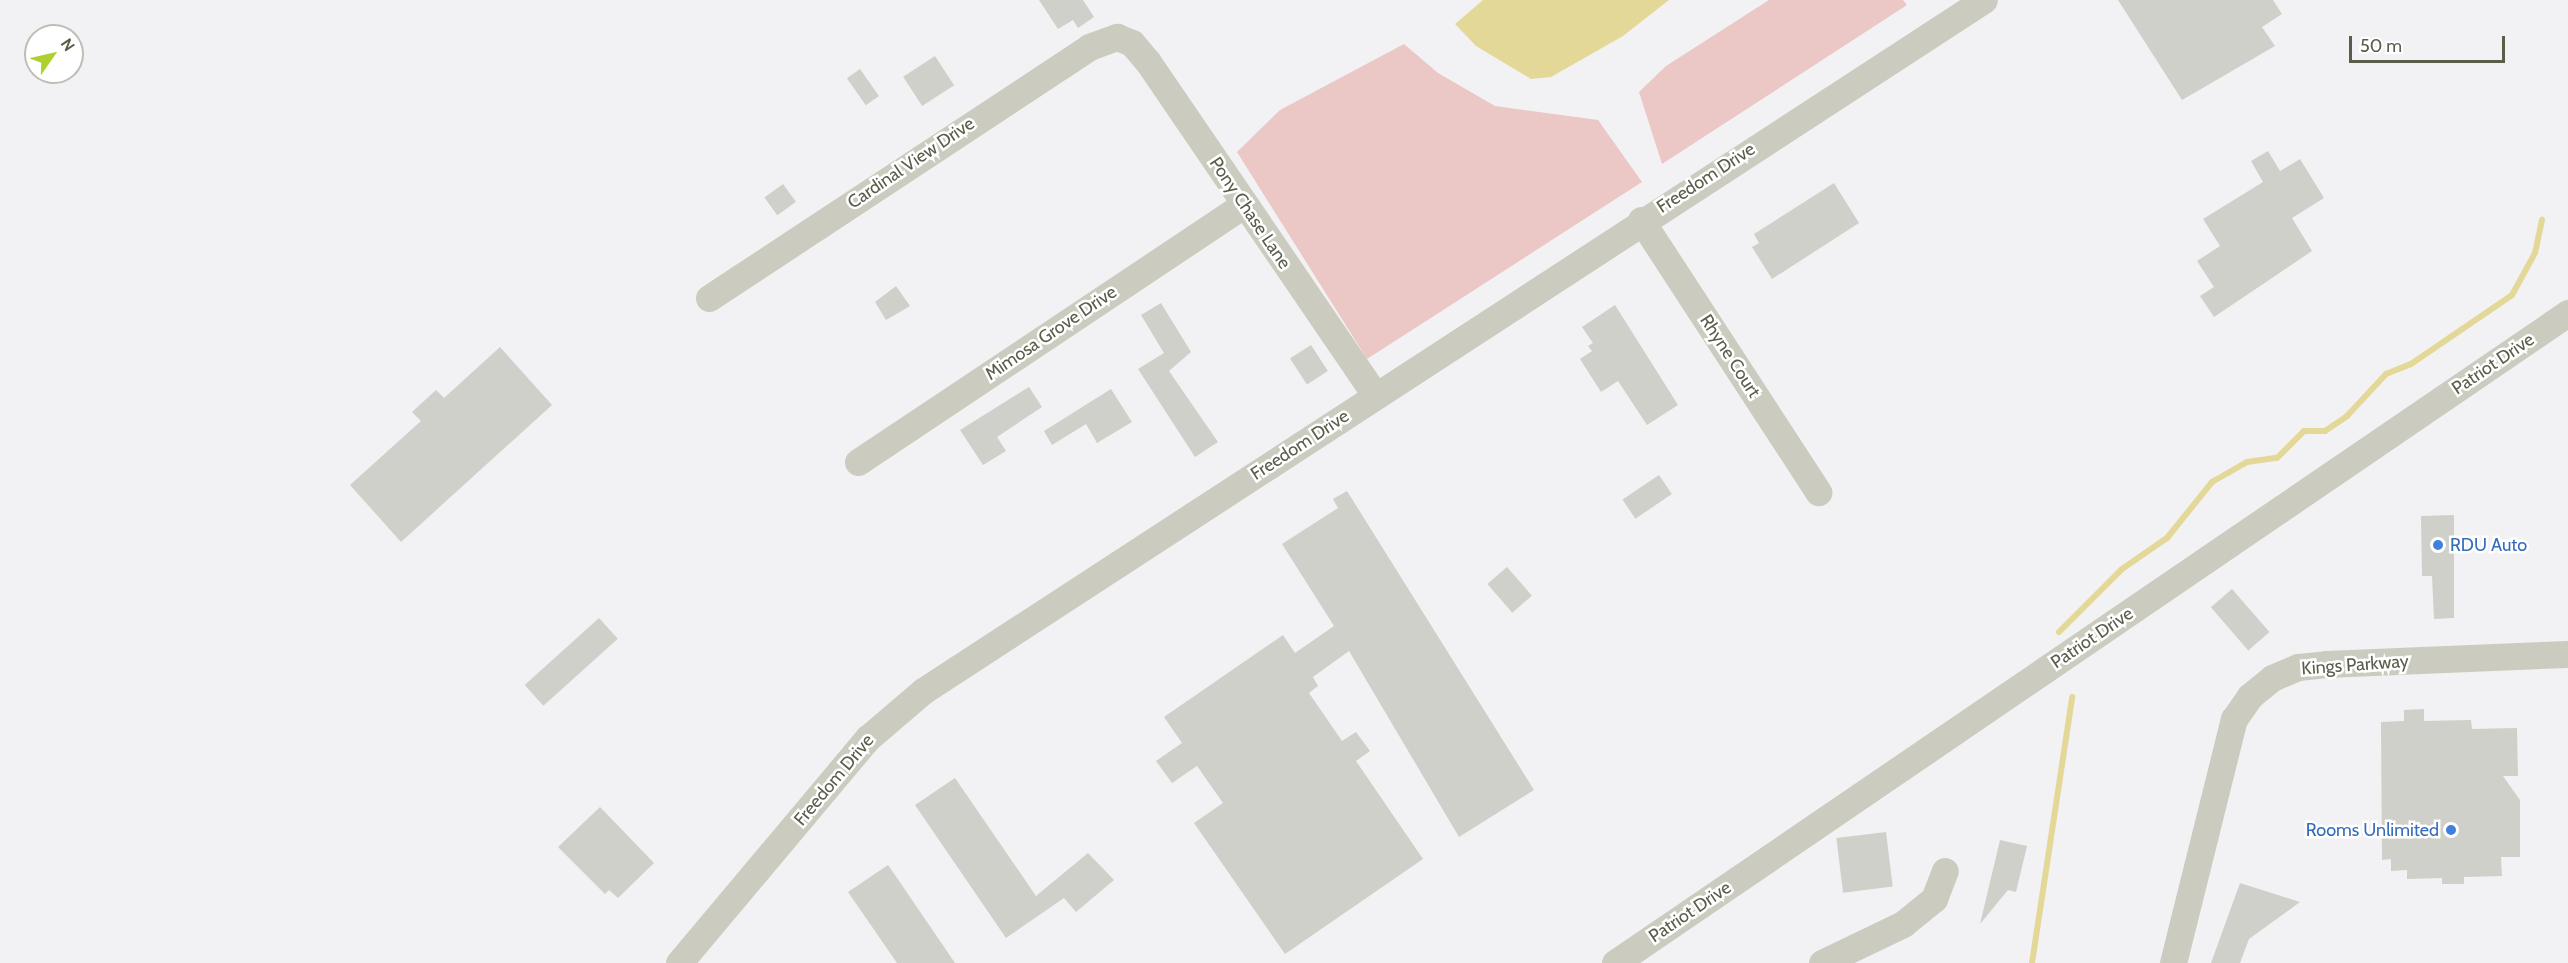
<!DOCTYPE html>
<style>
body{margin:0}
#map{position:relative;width:2568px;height:963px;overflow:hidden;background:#f2f2f4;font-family:Cabin,sans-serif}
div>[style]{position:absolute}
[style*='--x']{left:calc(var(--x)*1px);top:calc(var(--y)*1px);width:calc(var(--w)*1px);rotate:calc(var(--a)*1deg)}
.green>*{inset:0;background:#ebc7c6}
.water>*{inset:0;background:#e3d898}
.stream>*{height:6px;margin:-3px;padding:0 3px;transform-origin:3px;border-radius:3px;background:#e3d898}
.building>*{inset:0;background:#ced0c9;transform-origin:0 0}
.minor>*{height:27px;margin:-13.5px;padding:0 13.5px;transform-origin:13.5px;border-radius:13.5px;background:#cbccbf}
.dots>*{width:16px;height:16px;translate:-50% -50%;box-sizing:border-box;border:3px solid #fff;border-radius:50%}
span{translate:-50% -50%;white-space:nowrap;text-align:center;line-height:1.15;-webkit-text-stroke:5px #fff;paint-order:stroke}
.street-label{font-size:18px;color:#5b5d4b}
.shop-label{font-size:18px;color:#366cbe}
.left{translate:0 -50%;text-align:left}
.right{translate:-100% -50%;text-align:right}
.north{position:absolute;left:24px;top:24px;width:60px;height:60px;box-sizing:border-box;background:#fff;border:2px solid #bdbeb7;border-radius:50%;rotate:56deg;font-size:16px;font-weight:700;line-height:24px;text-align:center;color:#5b5d4b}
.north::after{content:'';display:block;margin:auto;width:21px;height:27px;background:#afd12f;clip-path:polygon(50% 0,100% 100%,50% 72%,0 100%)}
.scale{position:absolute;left:2349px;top:36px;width:156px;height:27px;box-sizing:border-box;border:3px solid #5b5d4b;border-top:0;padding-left:8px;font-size:18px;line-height:21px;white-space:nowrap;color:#5b5d4b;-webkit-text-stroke:4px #fff;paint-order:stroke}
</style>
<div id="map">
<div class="green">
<i style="clip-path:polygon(1769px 0,1903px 0,1907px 5px,1662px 164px,1639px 92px,1666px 66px)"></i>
<i style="clip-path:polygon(1404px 44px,1438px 73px,1495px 106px,1598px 120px,1642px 182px,1367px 359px,1237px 152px,1280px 110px)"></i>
</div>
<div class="water">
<i style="clip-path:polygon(1483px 0,1669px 0,1623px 36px,1551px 77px,1531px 79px,1476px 46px,1455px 24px)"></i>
</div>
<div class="stream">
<i style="--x:2059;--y:632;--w:89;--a:-45"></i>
<i style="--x:2122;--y:569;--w:55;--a:-34.6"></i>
<i style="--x:2167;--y:538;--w:72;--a:-51.2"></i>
<i style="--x:2212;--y:482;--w:40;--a:-29.7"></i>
<i style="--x:2247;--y:462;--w:30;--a:-8"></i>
<i style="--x:2277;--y:458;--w:38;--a:-45"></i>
<i style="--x:2304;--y:431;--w:21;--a:0"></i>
<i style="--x:2325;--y:431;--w:27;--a:-34"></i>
<i style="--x:2347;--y:416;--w:57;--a:-47.1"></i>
<i style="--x:2386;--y:374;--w:27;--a:-22"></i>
<i style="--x:2411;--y:364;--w:122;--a:-34.3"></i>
<i style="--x:2512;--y:295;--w:48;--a:-61.3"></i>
<i style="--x:2535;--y:253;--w:34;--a:-78"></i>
<i style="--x:2032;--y:963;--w:269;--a:-81.4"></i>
</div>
<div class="building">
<i style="clip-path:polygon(1039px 0,1083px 0,1094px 17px,1078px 28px,1073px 20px,1058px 29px)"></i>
<i style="clip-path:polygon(2118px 0,2273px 0,2282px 14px,2262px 27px,2275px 46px,2182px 100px)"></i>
<i style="left:935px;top:56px;width:35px;height:38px;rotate:57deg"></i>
<i style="left:860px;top:69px;width:33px;height:16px;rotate:55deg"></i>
<i style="clip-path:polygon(2268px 151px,2280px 171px,2300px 159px,2324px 198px,2292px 218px,2312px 251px,2214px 317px,2200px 296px,2214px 287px,2197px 261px,2220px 246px,2203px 219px,2263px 182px,2251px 161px)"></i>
<i style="clip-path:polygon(1834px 183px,1859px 223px,1772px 279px,1752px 247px,1759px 243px,1754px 234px)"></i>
<i style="left:783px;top:184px;width:22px;height:23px;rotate:54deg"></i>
<i style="clip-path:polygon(896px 286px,910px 306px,886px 320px,875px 302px)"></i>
<i style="clip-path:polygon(1161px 303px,1191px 352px,1169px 371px,1218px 442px,1195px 457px,1138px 369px,1164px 353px,1141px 315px)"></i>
<i style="clip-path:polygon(1615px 305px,1678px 405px,1647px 425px,1618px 381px,1601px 392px,1580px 359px,1592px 351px,1588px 346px,1593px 343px,1582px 327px)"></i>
<i style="left:1311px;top:345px;width:31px;height:25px;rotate:57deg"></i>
<i style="clip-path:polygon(500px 347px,552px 405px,401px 542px,350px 485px,421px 421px,412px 412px,436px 390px,444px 398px)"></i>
<i style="clip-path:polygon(1029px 387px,1042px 407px,997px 437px,1006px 451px,983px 465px,960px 430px)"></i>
<i style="clip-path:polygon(1111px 389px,1132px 422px,1097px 443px,1086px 424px,1052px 445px,1044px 431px)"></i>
<i style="left:1659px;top:475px;width:23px;height:44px;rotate:56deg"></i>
<i style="clip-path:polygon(1347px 491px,1534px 790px,1459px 837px,1349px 651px,1313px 677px,1318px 686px,1309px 693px,1342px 741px,1356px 732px,1370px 751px,1356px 761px,1423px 859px,1285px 954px,1194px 823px,1223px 803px,1197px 766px,1172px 783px,1156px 761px,1182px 743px,1164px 717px,1283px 635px,1295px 653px,1334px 626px,1282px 544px,1338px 508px,1333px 499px)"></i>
<i style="clip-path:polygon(2454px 515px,2454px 618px,2434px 619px,2432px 576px,2422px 576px,2421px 516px)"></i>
<i style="left:1507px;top:567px;width:38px;height:26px;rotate:49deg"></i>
<i style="left:2232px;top:589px;width:57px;height:28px;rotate:49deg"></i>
<i style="left:599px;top:618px;width:28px;height:100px;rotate:48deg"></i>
<i style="clip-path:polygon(2424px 709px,2424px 721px,2471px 720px,2472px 729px,2517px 728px,2518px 776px,2503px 776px,2520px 800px,2520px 857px,2501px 857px,2502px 876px,2464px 877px,2464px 884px,2442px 884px,2442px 878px,2407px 879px,2407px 870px,2391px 871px,2391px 859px,2382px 860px,2381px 722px,2404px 721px,2404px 710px)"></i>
<i style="clip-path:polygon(955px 778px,1036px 896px,1088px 853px,1114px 880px,1076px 912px,1064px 898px,1006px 938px,915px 805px)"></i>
<i style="clip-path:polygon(600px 807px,654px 863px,618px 898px,609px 890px,605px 894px,558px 847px)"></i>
<i style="left:1886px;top:832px;width:55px;height:50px;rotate:83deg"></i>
<i style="clip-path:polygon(2000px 840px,2027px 846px,2016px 892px,2008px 890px,1980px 924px)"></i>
<i style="clip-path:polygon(888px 865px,895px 875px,955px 963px,897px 963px,848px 892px)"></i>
<i style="clip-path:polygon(2240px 883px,2300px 902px,2249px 939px,2240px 963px,2211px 963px)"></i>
</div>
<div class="minor">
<i style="--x:1641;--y:220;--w:325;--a:56.9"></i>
<i style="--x:709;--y:298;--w:455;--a:-33.4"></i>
<i style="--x:1089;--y:47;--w:30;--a:-20"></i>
<i style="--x:1117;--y:37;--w:16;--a:22"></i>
<i style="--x:1132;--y:43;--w:25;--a:50"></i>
<i style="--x:1148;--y:62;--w:404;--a:55.7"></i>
<i style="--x:858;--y:462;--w:464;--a:-33.7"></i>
<i style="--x:679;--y:963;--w:294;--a:-50"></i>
<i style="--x:868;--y:738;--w:72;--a:-40.5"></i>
<i style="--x:923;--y:691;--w:1266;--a:-33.08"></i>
<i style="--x:1615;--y:963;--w:1154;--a:-34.3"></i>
<i style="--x:1822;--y:963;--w:90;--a:-25.7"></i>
<i style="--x:1903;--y:924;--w:40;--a:-39"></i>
<i style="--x:1934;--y:899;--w:30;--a:-69"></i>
<i style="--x:2173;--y:963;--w:252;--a:-76"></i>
<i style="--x:2234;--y:719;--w:28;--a:-55"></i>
<i style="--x:2250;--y:696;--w:28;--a:-39"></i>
<i style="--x:2272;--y:678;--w:28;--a:-23"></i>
<i style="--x:2298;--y:667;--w:28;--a:-6"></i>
<i style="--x:2326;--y:664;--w:242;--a:-2.4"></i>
</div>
<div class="dots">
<i style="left:2438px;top:545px;background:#3f7fe0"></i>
<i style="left:2451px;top:830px;background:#3f7fe0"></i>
</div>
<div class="street-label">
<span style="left:911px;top:163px;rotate:-34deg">Cardinal View Drive</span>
<span style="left:1706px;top:178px;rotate:-33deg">Freedom Drive</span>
<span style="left:1250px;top:213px;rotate:56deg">Pony Chase Lane</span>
<span style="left:1051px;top:333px;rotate:-34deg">Mimosa Grove Drive</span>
<span style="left:1730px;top:356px;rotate:57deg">Rhyne Court</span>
<span style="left:2493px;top:364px;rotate:-34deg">Patriot Drive</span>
<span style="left:1300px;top:445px;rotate:-33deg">Freedom Drive</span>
<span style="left:2092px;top:638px;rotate:-34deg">Patriot Drive</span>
<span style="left:2355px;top:665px;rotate:-4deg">Kings Parkway</span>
<span style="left:834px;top:780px;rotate:-50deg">Freedom Drive</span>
<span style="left:1690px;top:912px;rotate:-34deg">Patriot Drive</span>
</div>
<div class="shop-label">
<span class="left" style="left:2450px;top:545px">RDU Auto</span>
<span class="right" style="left:2439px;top:830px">Rooms Unlimited</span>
</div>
<div class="north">N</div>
<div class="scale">50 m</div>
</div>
